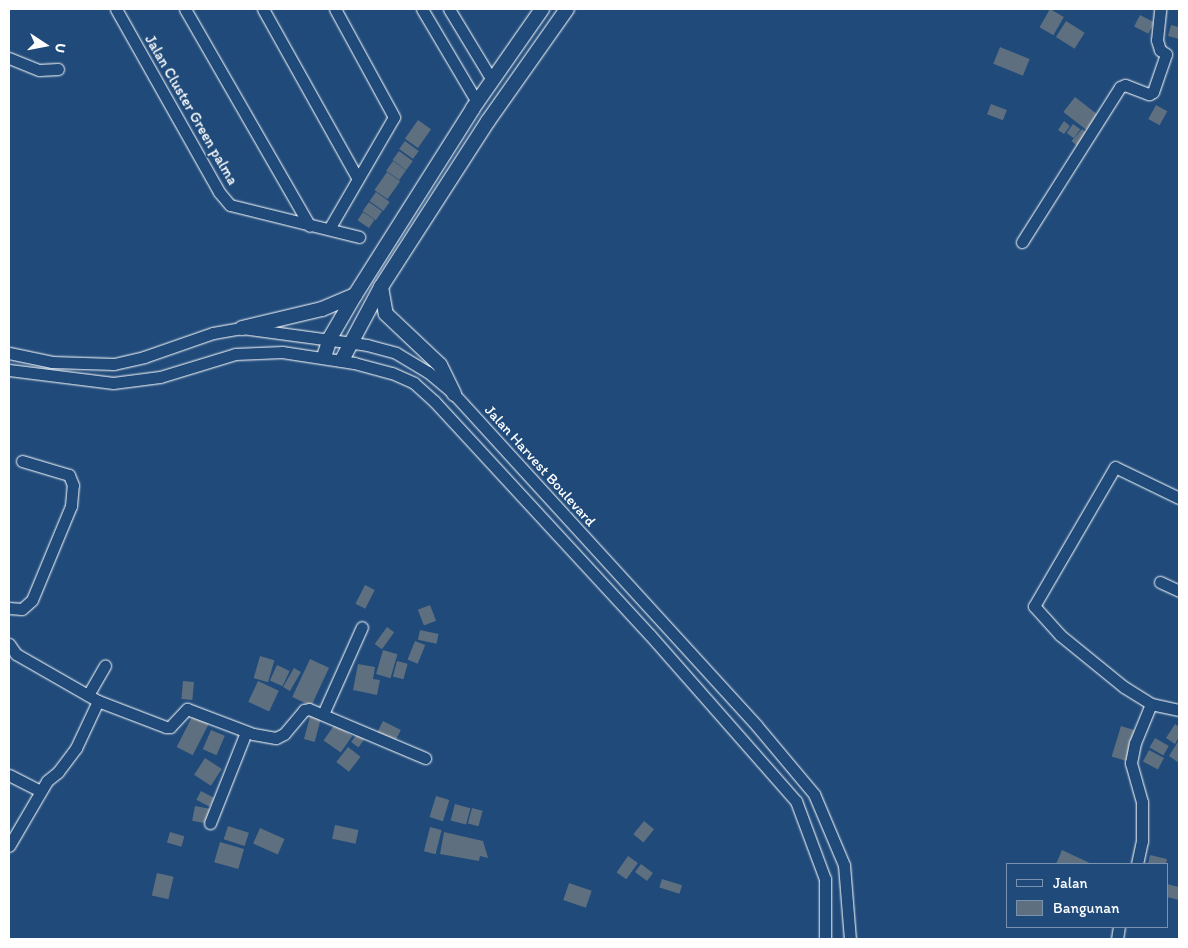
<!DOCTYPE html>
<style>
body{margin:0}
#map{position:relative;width:1188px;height:948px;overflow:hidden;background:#1f4a7a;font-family:Itim,sans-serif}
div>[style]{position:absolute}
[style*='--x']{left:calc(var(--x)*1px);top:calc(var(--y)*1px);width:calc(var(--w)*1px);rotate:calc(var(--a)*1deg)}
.building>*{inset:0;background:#5e6f7f;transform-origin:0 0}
.roads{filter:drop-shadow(0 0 1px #fff) drop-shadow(0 0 1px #fff)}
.minor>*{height:11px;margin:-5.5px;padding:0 5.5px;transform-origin:5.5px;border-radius:5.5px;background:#1f4a7a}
.tertiary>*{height:14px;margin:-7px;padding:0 7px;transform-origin:7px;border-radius:7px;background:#1f4a7a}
span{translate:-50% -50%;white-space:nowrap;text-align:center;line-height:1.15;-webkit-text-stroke:4px #1f4a7a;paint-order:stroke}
.street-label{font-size:15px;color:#fff}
.frame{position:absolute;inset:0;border:10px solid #fff;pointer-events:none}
.legend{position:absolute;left:1006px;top:863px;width:162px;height:65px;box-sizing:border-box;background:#1f4a7a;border:1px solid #7992af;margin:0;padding:6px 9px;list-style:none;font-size:15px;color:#fff}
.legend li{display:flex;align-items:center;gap:10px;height:25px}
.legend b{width:25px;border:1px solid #7992af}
.north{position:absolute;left:20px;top:20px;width:50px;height:50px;-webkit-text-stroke:4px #1f4a7a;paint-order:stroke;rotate:101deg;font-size:14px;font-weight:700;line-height:20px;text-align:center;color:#fff}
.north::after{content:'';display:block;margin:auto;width:18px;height:22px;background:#fff;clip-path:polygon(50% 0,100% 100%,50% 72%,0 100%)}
</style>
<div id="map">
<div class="building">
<i style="left:1050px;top:9px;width:16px;height:21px;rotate:30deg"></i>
<i style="left:1140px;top:15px;width:16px;height:13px;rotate:27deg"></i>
<i style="left:1066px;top:21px;width:22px;height:19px;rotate:32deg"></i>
<i style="clip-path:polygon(1171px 25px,1179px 27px,1179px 39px,1168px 36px)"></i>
<i style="left:1000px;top:47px;width:32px;height:18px;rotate:22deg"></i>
<i style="left:1075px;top:97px;width:29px;height:19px;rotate:38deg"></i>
<i style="left:991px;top:104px;width:17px;height:11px;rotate:21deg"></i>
<i style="left:1156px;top:105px;width:13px;height:16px;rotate:29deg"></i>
<i style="left:418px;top:120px;width:16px;height:23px;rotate:35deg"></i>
<i style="clip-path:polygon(1064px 121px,1070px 126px,1064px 134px,1058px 130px)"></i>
<i style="left:1073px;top:124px;width:9px;height:11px;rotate:36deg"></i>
<i style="left:1082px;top:129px;width:9px;height:16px;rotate:41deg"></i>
<i style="left:405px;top:141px;width:17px;height:10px;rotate:36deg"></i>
<i style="left:399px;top:151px;width:17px;height:11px;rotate:36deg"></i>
<i style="left:393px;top:161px;width:16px;height:12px;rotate:35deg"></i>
<i style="left:387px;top:172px;width:16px;height:22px;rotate:35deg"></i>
<i style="left:376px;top:192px;width:17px;height:11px;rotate:36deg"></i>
<i style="left:369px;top:202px;width:16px;height:11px;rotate:35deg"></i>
<i style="left:363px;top:212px;width:14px;height:10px;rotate:34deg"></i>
<i style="left:365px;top:585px;width:11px;height:21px;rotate:27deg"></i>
<i style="left:430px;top:605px;width:17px;height:13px;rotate:69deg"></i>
<i style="left:387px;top:627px;width:9px;height:21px;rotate:36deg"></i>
<i style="left:420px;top:630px;width:19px;height:10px;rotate:12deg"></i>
<i style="left:415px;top:641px;width:11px;height:20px;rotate:22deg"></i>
<i style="left:383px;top:650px;width:15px;height:25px;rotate:16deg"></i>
<i style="left:260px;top:656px;width:15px;height:23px;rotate:16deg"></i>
<i style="left:310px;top:659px;width:21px;height:42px;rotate:25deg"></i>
<i style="left:397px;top:661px;width:11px;height:16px;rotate:15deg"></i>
<i style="clip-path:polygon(358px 664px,375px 667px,373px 679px,380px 680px,377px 695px,353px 690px)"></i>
<i style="left:277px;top:665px;width:14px;height:17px;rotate:25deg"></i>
<i style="left:294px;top:668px;width:8px;height:22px;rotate:30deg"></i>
<i style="left:183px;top:681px;width:11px;height:18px;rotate:5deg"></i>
<i style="left:258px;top:681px;width:23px;height:23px;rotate:25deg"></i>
<i style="left:311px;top:713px;width:11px;height:27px;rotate:15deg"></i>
<i style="left:193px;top:715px;width:18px;height:36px;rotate:27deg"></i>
<i style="left:383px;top:721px;width:20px;height:15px;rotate:27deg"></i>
<i style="left:335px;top:724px;width:21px;height:20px;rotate:35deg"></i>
<i style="clip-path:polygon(1175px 724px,1179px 727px,1179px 737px,1175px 744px,1166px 738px)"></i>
<i style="left:1121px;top:726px;width:17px;height:32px;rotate:17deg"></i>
<i style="left:211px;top:730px;width:15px;height:21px;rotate:23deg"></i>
<i style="left:357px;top:734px;width:9px;height:10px;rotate:36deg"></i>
<i style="left:1155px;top:738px;width:16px;height:11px;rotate:30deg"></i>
<i style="clip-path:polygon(1179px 740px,1179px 763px,1169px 756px)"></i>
<i style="left:348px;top:747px;width:16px;height:19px;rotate:38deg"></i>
<i style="left:1149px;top:750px;width:17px;height:13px;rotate:28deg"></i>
<i style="left:205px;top:758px;width:20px;height:20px;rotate:33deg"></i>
<i style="left:201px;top:791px;width:15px;height:10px;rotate:28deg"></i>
<i style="left:436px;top:796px;width:14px;height:22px;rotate:17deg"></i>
<i style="left:455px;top:804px;width:16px;height:17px;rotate:15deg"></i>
<i style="left:195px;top:806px;width:16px;height:15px;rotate:11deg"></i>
<i style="left:472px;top:808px;width:11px;height:16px;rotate:15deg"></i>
<i style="left:644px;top:821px;width:13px;height:17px;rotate:39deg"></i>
<i style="left:335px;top:825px;width:24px;height:14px;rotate:12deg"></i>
<i style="left:228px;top:826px;width:22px;height:14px;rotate:18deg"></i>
<i style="left:430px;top:827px;width:12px;height:25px;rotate:14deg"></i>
<i style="left:260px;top:828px;width:27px;height:17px;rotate:24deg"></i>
<i style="left:170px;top:832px;width:15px;height:11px;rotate:16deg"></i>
<i style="clip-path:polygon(444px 832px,483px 841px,488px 858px,480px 856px,479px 861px,440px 854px)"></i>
<i style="left:220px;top:842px;width:25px;height:21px;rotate:16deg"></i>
<i style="clip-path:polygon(1062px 850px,1092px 864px,1056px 864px)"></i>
<i style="clip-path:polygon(1150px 855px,1167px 859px,1166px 864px,1148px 864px)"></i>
<i style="left:628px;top:856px;width:12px;height:20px;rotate:35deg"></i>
<i style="left:641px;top:864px;width:15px;height:10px;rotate:37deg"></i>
<i style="left:157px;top:873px;width:17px;height:23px;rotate:13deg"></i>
<i style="left:662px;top:879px;width:21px;height:9px;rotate:17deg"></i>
<i style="left:569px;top:883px;width:24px;height:18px;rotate:19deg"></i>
<i style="clip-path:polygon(1167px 884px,1179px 887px,1179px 900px,1167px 897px)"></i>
</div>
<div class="roads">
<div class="minor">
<i style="--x:116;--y:9;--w:210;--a:60.6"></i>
<i style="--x:219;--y:192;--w:17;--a:50"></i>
<i style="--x:230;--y:205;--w:133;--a:13.9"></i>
<i style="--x:185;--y:9;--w:250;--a:60.1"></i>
<i style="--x:263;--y:9;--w:193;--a:60.8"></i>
<i style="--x:422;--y:9;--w:108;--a:59.4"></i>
<i style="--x:449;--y:9;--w:83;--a:58.8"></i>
<i style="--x:9;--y:58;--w:32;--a:22"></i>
<i style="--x:39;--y:70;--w:19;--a:-3"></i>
<i style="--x:329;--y:229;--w:129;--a:-59.9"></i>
<i style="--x:394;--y:117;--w:123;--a:-118.6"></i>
<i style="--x:1022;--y:242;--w:183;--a:-57.7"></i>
<i style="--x:1120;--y:87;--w:5;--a:-22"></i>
<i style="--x:1125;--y:85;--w:26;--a:21"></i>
<i style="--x:1149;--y:94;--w:4;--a:-27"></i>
<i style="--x:1153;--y:92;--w:40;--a:-71.1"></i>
<i style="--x:1166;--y:54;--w:7;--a:-146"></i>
<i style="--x:1160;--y:50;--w:10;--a:-107"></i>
<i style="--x:1157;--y:40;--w:31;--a:-84"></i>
<i style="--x:9;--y:353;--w:44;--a:11.8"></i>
<i style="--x:52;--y:362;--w:62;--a:1.8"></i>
<i style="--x:114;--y:364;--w:31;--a:-13"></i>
<i style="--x:144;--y:357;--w:73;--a:-19.2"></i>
<i style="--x:213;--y:333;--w:29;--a:-10"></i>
<i style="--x:242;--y:328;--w:126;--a:7.7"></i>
<i style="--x:367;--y:345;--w:30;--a:15"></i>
<i style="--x:396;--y:353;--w:37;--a:31"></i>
<i style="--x:428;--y:372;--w:34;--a:40"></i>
<i style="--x:454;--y:394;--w:449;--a:47.6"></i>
<i style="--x:757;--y:726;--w:89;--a:50"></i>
<i style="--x:814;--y:794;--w:77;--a:67.1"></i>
<i style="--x:844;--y:865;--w:74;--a:85.4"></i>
<i style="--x:9;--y:370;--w:105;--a:7.1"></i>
<i style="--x:113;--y:383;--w:47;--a:-7.3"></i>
<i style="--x:160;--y:377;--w:78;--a:-17"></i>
<i style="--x:235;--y:354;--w:47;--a:-2.4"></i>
<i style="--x:282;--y:352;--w:73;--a:8.7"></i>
<i style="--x:354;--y:363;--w:39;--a:15"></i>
<i style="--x:392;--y:373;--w:24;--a:24"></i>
<i style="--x:414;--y:383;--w:27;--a:42"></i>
<i style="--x:434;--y:401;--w:318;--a:47.3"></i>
<i style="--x:650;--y:635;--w:221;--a:48.7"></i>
<i style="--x:796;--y:801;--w:83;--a:69.6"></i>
<i style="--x:825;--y:879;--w:60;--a:90"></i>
<i style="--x:1179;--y:498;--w:71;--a:-154.2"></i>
<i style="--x:1115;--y:467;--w:161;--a:120.2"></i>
<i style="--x:1034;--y:606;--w:39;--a:48"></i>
<i style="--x:1060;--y:635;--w:82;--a:39.1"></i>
<i style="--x:1124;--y:687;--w:32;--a:32"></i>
<i style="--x:1151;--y:704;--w:29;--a:12"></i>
<i style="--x:1160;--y:582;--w:21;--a:25"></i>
<i style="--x:9;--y:608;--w:13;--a:4"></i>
<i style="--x:22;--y:609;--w:13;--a:-42"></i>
<i style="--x:32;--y:600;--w:102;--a:-67.5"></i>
<i style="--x:71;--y:506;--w:21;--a:-85"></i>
<i style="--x:73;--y:485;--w:11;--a:-112"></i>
<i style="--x:69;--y:475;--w:49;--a:-163.4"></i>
<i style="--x:9;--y:644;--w:12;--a:55"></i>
<i style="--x:16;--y:654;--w:95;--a:29.8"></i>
<i style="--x:98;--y:701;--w:52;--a:115.1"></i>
<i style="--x:76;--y:748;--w:30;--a:127"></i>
<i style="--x:58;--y:772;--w:14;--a:141"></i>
<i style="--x:47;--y:781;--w:75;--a:120.3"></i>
<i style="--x:88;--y:695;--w:34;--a:-60"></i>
<i style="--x:98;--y:701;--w:73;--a:20.9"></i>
<i style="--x:166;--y:727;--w:4;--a:0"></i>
<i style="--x:170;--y:727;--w:25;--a:-47"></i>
<i style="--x:187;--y:709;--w:71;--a:20.7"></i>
<i style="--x:253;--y:734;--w:23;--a:10"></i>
<i style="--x:276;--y:738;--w:9;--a:-27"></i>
<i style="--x:284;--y:734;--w:31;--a:-50"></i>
<i style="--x:304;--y:710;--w:5;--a:-11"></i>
<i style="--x:309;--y:709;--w:126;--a:22.9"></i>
<i style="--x:323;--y:714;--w:95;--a:-65.9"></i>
<i style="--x:9;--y:775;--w:35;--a:27"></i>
<i style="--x:210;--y:823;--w:98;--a:-68.4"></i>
<i style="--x:1137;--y:864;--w:24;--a:-78"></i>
<i style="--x:1142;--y:841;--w:39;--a:-90"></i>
<i style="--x:1142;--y:802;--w:41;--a:-105.8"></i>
<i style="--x:1131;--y:763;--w:20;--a:-79"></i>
<i style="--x:1135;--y:743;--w:42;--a:-67.7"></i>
<i style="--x:1117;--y:939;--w:12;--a:-81"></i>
</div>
<div class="tertiary">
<i style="--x:381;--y:287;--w:27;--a:80"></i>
<i style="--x:386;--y:314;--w:74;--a:43.4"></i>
<i style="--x:440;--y:365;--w:32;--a:64"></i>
<i style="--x:242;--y:328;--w:82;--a:-13.4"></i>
<i style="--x:322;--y:309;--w:36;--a:-23"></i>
<i style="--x:324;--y:357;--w:20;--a:-72"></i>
<i style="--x:330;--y:338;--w:50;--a:-59.8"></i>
<i style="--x:355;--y:295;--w:221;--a:-57.7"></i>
<i style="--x:473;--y:108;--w:121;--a:-55.1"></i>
<i style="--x:342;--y:360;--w:83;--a:-61.9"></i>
<i style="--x:381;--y:287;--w:197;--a:-57.2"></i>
<i style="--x:488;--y:121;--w:137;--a:-54.8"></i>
</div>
</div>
<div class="street-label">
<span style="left:191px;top:110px;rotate:60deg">Jalan Cluster Green palma</span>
<span style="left:540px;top:466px;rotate:48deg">Jalan Harvest Boulevard</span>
</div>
<div class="frame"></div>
<ul class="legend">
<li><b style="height:6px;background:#1f4a7a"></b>Jalan</li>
<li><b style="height:14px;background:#5e6f7f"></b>Bangunan</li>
</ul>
<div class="north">U</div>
</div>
